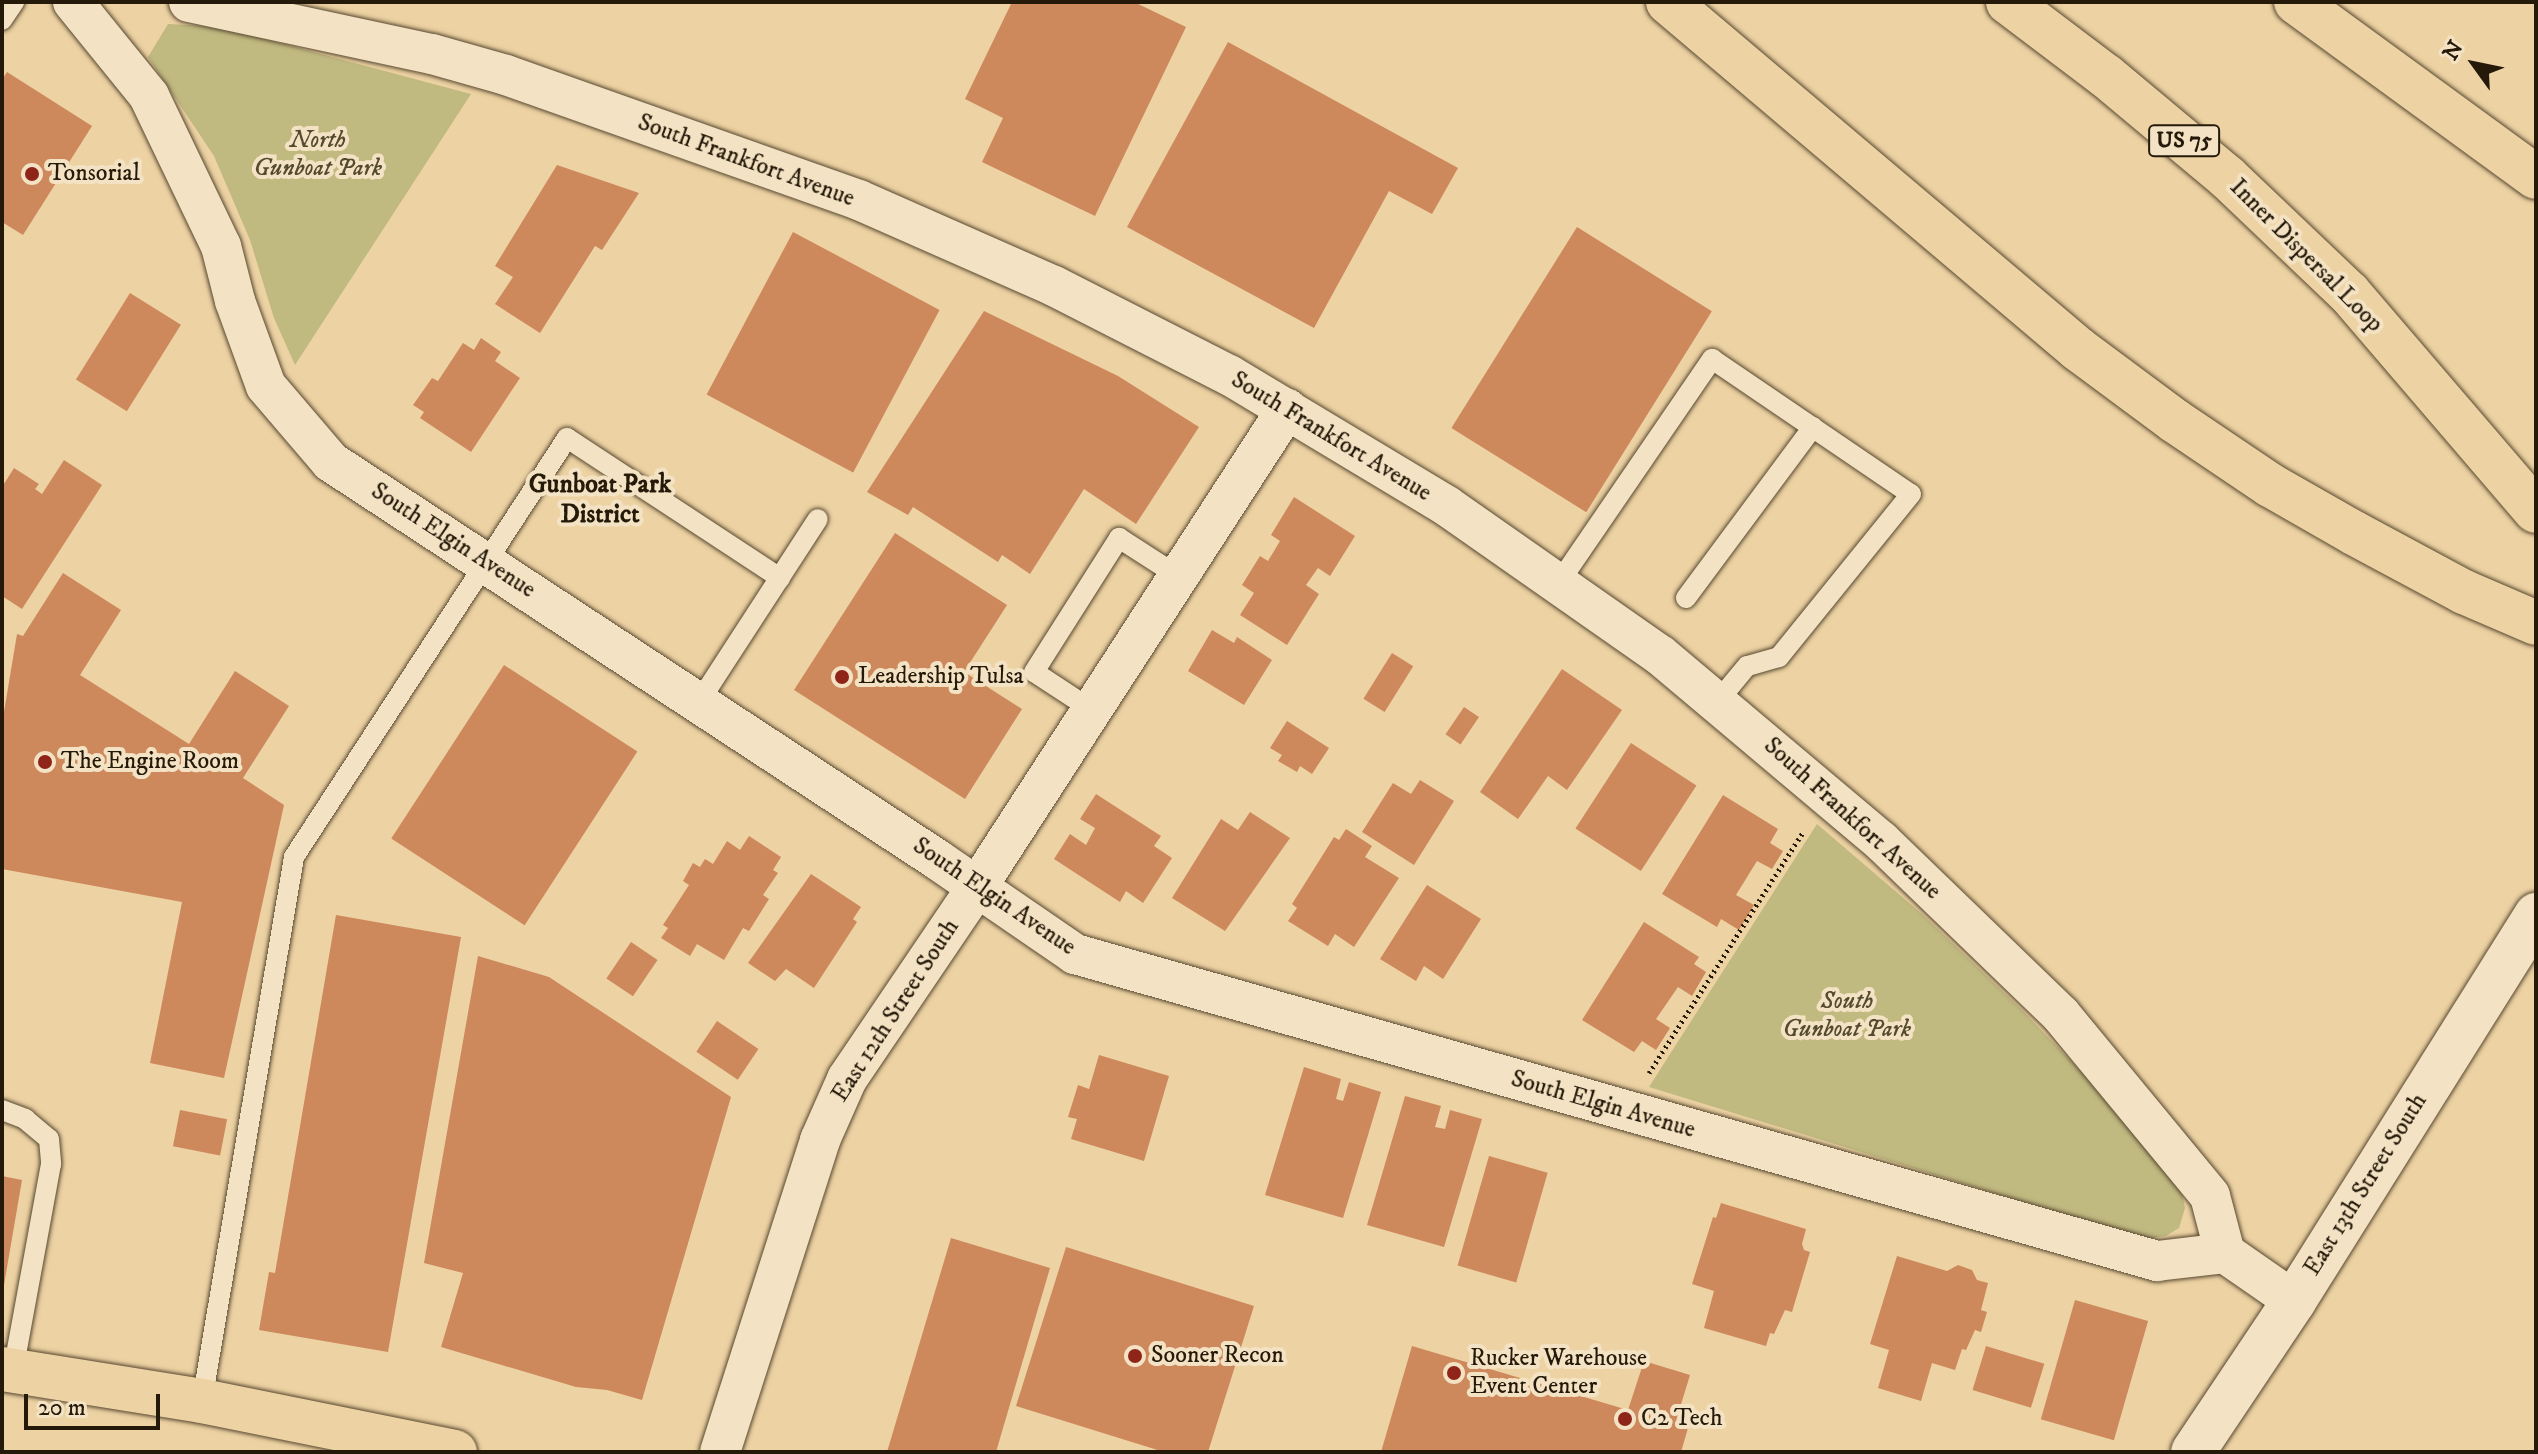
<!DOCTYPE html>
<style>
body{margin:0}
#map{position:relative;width:2538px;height:1454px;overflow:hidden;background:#edd2a3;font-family:"IM FELL DW Pica",serif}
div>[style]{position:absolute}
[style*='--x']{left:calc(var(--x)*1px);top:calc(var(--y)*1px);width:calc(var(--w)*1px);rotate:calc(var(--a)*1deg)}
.green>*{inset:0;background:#c0b980}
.building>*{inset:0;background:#cd885c;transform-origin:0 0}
.path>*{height:5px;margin-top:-2.5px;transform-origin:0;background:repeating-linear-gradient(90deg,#251a0a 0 2px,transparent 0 6px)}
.roads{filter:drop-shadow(0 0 2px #574830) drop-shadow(0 0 2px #574830)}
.service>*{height:20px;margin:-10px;padding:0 10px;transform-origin:10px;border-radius:10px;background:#f3e2c3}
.minor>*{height:40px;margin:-20px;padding:0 20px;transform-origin:20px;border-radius:20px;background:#f3e2c3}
.tertiary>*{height:44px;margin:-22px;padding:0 22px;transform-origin:22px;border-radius:22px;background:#f3e2c3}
.primary>*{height:44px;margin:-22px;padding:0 22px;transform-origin:22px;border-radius:22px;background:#edd2a3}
.motorway>*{height:44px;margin:-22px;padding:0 22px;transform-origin:22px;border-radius:22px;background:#edd2a3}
.dots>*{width:22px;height:22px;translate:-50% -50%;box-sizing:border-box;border:4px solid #f3e2c3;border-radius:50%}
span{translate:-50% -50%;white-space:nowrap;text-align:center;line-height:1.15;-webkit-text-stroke:8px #f3e2c3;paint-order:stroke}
.shield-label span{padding:2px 6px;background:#f3e2c3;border:2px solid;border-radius:6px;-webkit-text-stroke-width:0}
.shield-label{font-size:22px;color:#251a0a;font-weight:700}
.park-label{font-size:24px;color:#544a2d;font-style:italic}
.street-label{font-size:24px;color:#251a0a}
.poi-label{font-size:24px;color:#251a0a}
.left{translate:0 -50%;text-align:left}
.neighbourhood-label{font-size:26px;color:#251a0a;font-weight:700}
.frame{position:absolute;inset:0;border:4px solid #251a0a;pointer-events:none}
.north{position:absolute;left:2434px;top:24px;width:80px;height:80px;-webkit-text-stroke:6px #f3e2c3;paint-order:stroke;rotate:303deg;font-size:22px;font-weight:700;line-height:32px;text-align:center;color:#251a0a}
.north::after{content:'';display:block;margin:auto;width:28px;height:36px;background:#251a0a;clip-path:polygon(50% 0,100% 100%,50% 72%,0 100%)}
.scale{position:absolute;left:24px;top:1394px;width:136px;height:36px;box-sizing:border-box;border:4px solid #251a0a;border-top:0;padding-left:10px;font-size:24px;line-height:28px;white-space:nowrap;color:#251a0a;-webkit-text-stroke:6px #f3e2c3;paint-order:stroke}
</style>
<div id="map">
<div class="green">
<i style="clip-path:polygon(168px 24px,206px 26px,257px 37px,471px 94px,295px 365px,274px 318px,250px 240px,214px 156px,148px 57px)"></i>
<i style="clip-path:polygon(1817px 824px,1922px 914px,2023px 1011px,2119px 1111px,2182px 1193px,2185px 1208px,2179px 1228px,2166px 1236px,2144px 1239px,1649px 1087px)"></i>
</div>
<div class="building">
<i style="clip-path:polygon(1012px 2px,1134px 2px,1186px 27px,1095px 216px,982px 162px,1003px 118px,965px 99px)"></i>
<i style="clip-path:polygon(1228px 42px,1458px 168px,1432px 214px,1389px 191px,1314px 328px,1127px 227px)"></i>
<i style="clip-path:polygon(7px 72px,92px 126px,23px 235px,2px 222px,2px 80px)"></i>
<i style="clip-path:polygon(557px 165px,639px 193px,602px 250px,595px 246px,540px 333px,495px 304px,513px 277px,495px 266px)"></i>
<i style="left:1577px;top:227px;width:159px;height:237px;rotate:32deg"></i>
<i style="left:793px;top:232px;width:166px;height:184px;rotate:28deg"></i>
<i style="left:130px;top:293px;width:60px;height:102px;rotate:32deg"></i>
<i style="clip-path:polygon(984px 311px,1118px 376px,1199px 427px,1136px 524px,1084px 489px,1030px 574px,1002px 555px,998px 562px,913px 507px,908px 515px,867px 492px)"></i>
<i style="clip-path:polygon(481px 338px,501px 352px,495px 361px,520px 378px,471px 452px,420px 418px,424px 412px,413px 405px,432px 378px,438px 381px,463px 343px,474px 350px)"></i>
<i style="clip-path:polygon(64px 460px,102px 485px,22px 609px,2px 596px,2px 487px,14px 468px,39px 484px,35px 489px,42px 494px)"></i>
<i style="clip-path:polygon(1294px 497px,1355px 536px,1330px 576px,1318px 568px,1306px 585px,1319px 594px,1287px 645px,1240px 615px,1254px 593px,1242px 585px,1260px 556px,1268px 561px,1280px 541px,1271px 535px)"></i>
<i style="clip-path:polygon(895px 533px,1007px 605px,964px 672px,1022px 709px,965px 799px,794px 690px)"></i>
<i style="clip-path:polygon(63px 573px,121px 610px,80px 675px,189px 744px,235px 671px,289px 706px,243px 778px,284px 805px,224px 1078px,150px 1063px,182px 902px,2px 869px,2px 724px,17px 634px,23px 636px)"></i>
<i style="clip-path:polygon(1212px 630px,1234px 643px,1237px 637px,1272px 660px,1244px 705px,1188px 671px)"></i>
<i style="left:1392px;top:653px;width:25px;height:54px;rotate:32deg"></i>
<i style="left:504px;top:665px;width:159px;height:207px;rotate:33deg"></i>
<i style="clip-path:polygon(1562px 669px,1622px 710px,1567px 790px,1548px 776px,1518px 819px,1480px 792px)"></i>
<i style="left:1464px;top:707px;width:18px;height:33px;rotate:34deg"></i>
<i style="clip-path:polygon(1287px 721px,1329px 748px,1312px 774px,1300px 766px,1297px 772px,1278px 761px,1282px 755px,1270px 748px)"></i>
<i style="left:1631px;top:743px;width:78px;height:102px;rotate:33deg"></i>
<i style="clip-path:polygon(1420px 780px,1454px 801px,1414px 865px,1362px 832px,1393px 783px,1411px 794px)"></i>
<i style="clip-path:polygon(1096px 794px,1161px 836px,1154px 846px,1172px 858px,1143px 903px,1126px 891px,1120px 902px,1054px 859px,1070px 834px,1086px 845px,1095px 828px,1080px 819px)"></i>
<i style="clip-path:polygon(1723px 795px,1778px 829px,1770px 843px,1783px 851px,1772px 869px,1757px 861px,1736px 895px,1754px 905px,1739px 930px,1721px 919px,1717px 927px,1662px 894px)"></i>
<i style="clip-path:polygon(1250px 812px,1290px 838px,1225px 931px,1172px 898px,1221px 819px,1238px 830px)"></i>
<i style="clip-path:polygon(1346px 829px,1372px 846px,1365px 857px,1399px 878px,1354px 947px,1335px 934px,1328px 946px,1288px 921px,1297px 908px,1292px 904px,1334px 837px,1339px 840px)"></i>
<i style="clip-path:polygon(749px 836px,781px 857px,773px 870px,778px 873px,763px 895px,769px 899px,749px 931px,743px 928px,724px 960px,697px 944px,690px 956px,661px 938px,668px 928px,663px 925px,689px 885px,683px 881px,693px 863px,700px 867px,705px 859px,713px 864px,727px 841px,740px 850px)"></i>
<i style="clip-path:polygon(811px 874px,861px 907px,853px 919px,857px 922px,814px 988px,786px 969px,775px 981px,748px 963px)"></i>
<i style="clip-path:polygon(1427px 885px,1481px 919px,1443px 979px,1424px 966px,1416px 981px,1380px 959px)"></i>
<i style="clip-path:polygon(336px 915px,461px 937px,388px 1352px,259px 1330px,269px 1272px,275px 1273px)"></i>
<i style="clip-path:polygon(1644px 922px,1699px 957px,1694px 964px,1706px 972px,1692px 996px,1678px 987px,1656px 1019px,1670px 1028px,1656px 1050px,1642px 1041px,1634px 1052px,1582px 1020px)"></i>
<i style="left:631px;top:942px;width:32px;height:44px;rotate:34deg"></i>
<i style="clip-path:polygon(478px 956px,549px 977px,731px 1097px,642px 1400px,607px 1390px,576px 1387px,441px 1347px,463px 1273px,424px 1263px)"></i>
<i style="left:717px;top:1021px;width:50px;height:37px;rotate:34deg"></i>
<i style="clip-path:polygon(1099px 1055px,1169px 1076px,1144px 1161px,1071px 1139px,1077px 1119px,1068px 1117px,1078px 1085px,1089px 1089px)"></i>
<i style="clip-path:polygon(1304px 1067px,1341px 1079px,1336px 1099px,1343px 1101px,1349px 1082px,1381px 1092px,1343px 1218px,1265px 1195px)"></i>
<i style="clip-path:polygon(1405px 1096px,1441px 1106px,1435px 1127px,1445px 1129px,1450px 1110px,1482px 1119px,1444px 1247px,1367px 1225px)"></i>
<i style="left:180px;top:1110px;width:48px;height:37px;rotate:11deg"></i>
<i style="left:1489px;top:1156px;width:61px;height:114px;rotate:16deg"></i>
<i style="clip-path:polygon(2px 1176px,22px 1180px,4px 1285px,2px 1285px)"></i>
<i style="clip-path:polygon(1721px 1203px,1806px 1229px,1802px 1244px,1804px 1250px,1810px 1252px,1792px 1312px,1785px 1310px,1774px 1334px,1770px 1333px,1766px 1346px,1704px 1328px,1714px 1291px,1692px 1284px,1713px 1217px,1716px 1218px)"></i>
<i style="clip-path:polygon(951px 1238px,1050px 1268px,996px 1452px,887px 1452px)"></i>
<i style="clip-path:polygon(1066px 1247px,1254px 1306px,1208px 1452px,1164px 1452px,1016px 1406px)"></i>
<i style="clip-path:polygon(1897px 1256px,1947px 1271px,1958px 1265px,1972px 1270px,1977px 1280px,1988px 1283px,1981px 1310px,1987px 1312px,1981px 1332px,1975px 1330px,1966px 1350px,1962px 1349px,1955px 1370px,1932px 1363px,1921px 1401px,1878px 1388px,1889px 1350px,1870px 1344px)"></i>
<i style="left:2075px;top:1300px;width:76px;height:124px;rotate:16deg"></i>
<i style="clip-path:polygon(1412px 1346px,1628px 1410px,1644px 1361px,1690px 1375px,1675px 1424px,1688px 1428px,1681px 1452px,1381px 1452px)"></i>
<i style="left:1986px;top:1346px;width:61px;height:46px;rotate:17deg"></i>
</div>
<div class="path">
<i style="--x:1649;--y:1073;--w:286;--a:-57.4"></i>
</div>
<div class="roads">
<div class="service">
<i style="--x:2;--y:20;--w:22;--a:-56"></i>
<i style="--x:1558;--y:584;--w:273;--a:-55.6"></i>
<i style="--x:1712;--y:359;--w:240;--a:34.2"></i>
<i style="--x:1911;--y:494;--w:210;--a:129"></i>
<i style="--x:1779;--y:657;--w:33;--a:164"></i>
<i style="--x:1747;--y:666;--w:45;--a:129.6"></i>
<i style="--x:1686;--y:598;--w:213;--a:-53.4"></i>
<i style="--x:699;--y:702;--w:218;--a:-57"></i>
<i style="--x:1092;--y:710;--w:69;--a:-146.8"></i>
<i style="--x:1034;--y:672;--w:159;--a:-57.6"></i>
<i style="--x:1119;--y:538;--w:70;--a:32.8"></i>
<i style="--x:2;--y:1110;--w:25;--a:21"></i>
<i style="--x:25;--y:1119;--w:31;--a:40"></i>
<i style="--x:49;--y:1139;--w:25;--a:85"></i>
<i style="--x:51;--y:1164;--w:210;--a:100.4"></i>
<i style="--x:202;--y:1401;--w:552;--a:-80.4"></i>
<i style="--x:294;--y:857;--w:500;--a:-56.91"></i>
<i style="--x:567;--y:438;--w:255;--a:33.3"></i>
</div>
<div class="minor">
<i style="--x:73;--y:2;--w:121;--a:51"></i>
<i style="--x:149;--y:96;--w:166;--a:64.4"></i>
<i style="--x:221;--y:246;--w:57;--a:75.7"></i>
<i style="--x:235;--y:301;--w:90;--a:70"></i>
<i style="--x:266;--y:386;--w:100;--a:49.5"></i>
<i style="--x:331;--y:462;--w:726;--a:33.25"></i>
<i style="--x:938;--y:860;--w:166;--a:34.5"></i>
<i style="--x:1075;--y:954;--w:1125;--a:15.84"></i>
<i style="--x:2157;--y:1261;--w:68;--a:-6.7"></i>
<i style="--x:2225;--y:1253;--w:84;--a:34.8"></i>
<i style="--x:189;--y:2;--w:249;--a:12.1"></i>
<i style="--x:432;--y:54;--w:77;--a:15.8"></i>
<i style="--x:506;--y:75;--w:374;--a:19.5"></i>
<i style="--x:859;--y:200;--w:213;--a:23.8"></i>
<i style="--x:1054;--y:286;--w:196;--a:27"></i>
<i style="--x:1229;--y:375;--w:254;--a:31"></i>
<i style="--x:1447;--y:506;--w:260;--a:35"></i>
<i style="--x:1660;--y:655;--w:289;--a:40.1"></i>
<i style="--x:1881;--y:841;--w:250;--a:44"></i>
<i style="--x:2061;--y:1015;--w:234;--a:50.5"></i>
<i style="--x:2210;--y:1196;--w:59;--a:75.3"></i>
<i style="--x:720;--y:1452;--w:328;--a:-72.2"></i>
<i style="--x:820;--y:1140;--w:67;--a:-66.1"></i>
<i style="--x:847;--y:1079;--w:232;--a:-55.9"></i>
<i style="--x:977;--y:887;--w:570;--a:-57.04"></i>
</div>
<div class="tertiary">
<i style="--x:2193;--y:1452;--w:182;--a:-56.2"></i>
<i style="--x:2294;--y:1301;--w:456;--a:-57.9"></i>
</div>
<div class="primary">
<i style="--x:2;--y:1369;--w:203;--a:9.1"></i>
<i style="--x:202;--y:1401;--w:258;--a:11.4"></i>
</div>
<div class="motorway">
<i style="--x:1668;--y:2;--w:537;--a:40.24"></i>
<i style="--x:2078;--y:349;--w:121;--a:36.6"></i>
<i style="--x:2175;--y:421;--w:115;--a:34"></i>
<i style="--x:2270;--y:485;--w:97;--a:29.7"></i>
<i style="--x:2354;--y:533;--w:125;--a:28.2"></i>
<i style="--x:2464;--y:592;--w:78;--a:23.3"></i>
<i style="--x:2008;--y:2;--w:123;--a:37.1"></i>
<i style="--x:2106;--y:76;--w:158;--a:39.9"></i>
<i style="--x:2227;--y:177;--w:168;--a:43.6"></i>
<i style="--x:2349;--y:293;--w:287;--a:49.4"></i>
<i style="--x:2296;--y:2;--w:297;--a:36.1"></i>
</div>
</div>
<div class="dots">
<i style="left:32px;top:174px;background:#8f2418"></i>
<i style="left:842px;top:677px;background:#8f2418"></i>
<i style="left:45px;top:762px;background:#8f2418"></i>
<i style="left:1135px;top:1356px;background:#8f2418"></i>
<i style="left:1454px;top:1373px;background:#8f2418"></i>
<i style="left:1625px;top:1419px;background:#8f2418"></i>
</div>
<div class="shield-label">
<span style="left:2184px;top:141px">US 75</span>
</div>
<div class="park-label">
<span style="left:318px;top:155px">North<br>Gunboat Park</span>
<span style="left:1847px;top:1016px">South<br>Gunboat Park</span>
</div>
<div class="street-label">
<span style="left:746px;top:161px;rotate:20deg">South Frankfort Avenue</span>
<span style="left:2306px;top:256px;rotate:45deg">Inner Dispersal Loop</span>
<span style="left:1331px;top:437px;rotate:31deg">South Frankfort Avenue</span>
<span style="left:453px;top:541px;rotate:33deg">South Elgin Avenue</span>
<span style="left:1852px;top:819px;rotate:42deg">South Frankfort Avenue</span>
<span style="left:994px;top:897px;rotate:34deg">South Elgin Avenue</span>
<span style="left:896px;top:1011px;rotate:-57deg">East 12th Street South</span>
<span style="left:1603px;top:1105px;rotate:16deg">South Elgin Avenue</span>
<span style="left:2366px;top:1185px;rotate:-58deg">East 13th Street South</span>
</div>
<div class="poi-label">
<span class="left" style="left:48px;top:174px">Tonsorial</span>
<span class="left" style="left:858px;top:677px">Leadership Tulsa</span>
<span class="left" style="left:61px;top:762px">The Engine Room</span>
<span class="left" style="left:1151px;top:1356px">Sooner Recon</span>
<span class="left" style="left:1470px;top:1373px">Rucker Warehouse<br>Event Center</span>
<span class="left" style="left:1641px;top:1419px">C2 Tech</span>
</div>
<div class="neighbourhood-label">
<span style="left:600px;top:500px">Gunboat Park<br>District</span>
</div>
<div class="frame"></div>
<div class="north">N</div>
<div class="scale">20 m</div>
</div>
